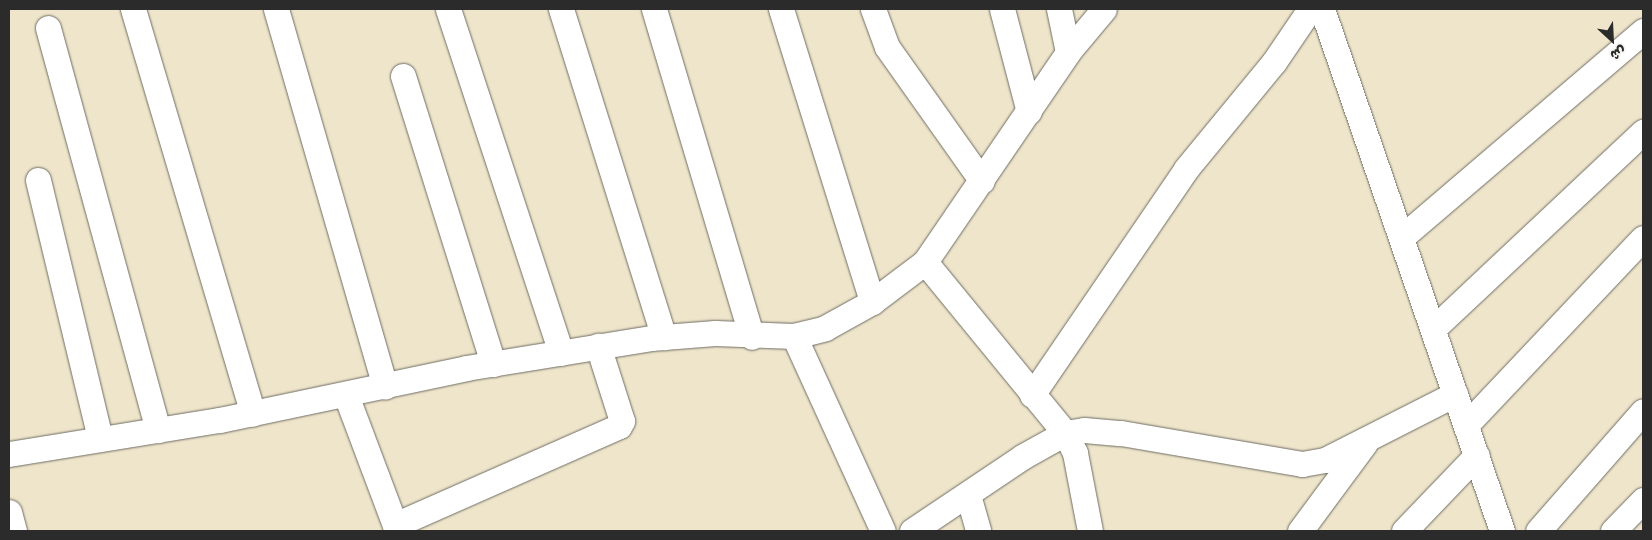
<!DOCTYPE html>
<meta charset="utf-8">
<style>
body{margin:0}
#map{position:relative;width:1652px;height:540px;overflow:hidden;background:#eee5cb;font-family:"Shantell Sans","Playpen Sans Arabic",sans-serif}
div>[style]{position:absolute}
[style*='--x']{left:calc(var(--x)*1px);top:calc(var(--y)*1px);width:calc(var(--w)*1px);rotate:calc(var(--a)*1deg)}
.roads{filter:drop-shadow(0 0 1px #6f6c63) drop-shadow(0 0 1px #6f6c63)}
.minor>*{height:25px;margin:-12.5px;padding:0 12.5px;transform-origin:12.5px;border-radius:12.5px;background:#fff}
span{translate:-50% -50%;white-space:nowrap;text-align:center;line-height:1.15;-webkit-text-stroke:4.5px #f6f6f2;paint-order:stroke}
.frame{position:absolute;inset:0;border:10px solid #2b2b2b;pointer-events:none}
.north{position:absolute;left:1587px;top:15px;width:50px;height:50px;-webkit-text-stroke:4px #f6f6f2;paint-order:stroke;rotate:155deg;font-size:14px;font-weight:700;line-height:20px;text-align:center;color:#2b2b2b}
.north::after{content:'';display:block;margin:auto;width:18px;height:22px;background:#2b2b2b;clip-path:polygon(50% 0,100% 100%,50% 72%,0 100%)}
</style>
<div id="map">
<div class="roads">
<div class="minor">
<i style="--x:133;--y:9;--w:422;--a:73.5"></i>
<i style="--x:276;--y:9;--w:393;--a:73.9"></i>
<i style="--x:448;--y:9;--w:362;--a:71.8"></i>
<i style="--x:561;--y:9;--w:344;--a:72.6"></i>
<i style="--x:654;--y:9;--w:342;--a:73.4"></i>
<i style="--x:781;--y:9;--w:307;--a:72.7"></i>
<i style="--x:873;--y:9;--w:40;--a:69.8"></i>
<i style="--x:887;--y:47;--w:164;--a:54.7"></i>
<i style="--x:1002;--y:9;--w:106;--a:75.3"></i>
<i style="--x:1059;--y:9;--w:44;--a:78.2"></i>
<i style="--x:1322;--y:9;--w:552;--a:70.97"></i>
<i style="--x:48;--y:28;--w:417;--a:74.7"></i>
<i style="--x:403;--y:76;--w:302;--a:72.6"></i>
<i style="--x:38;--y:180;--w:266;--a:76.5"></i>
<i style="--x:1402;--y:237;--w:317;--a:-40.5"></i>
<i style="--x:925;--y:262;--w:221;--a:50.7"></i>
<i style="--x:1065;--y:433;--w:22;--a:63"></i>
<i style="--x:1075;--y:453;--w:79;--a:79.1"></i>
<i style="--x:1433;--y:329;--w:288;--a:-43.2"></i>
<i style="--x:794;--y:336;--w:214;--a:65.5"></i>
<i style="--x:346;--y:395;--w:145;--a:69.4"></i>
<i style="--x:1032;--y:395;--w:273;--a:-55.7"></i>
<i style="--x:1186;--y:169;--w:139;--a:-50.6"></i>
<i style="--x:1274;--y:62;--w:64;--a:-55.8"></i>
<i style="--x:1466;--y:425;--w:257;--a:-46.6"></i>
<i style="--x:9;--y:454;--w:214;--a:-9.2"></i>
<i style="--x:220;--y:420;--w:251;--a:-11.9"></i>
<i style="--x:466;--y:368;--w:187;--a:-9.2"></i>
<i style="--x:651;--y:338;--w:64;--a:-4.5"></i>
<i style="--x:715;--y:333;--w:79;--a:2.2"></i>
<i style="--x:794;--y:336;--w:32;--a:-14"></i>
<i style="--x:825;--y:328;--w:54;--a:-29"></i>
<i style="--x:872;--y:302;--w:66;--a:-37"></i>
<i style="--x:925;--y:262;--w:254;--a:-55.7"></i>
<i style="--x:1068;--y:52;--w:56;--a:-50.1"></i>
<i style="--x:968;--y:495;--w:37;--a:74"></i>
<i style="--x:9;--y:512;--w:20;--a:75"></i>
<i style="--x:395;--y:525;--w:245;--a:-23.8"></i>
<i style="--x:619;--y:426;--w:6;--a:-59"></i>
<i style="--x:622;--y:421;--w:79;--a:-107.7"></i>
<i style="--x:912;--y:531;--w:133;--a:-33.9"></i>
<i style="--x:1022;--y:457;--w:49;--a:-29.2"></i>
<i style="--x:1065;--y:433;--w:19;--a:-9"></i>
<i style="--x:1084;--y:430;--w:37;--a:5"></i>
<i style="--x:1121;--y:433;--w:184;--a:9.7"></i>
<i style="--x:1302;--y:464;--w:23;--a:-10"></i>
<i style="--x:1325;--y:460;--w:146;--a:-26.9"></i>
<i style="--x:1300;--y:531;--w:109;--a:-53.5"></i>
<i style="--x:1404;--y:531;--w:105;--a:-46.2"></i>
<i style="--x:1538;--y:531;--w:159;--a:-48.8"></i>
<i style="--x:1613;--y:531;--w:43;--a:-45.9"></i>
</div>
</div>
<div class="frame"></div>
<div class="north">ش</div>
</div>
